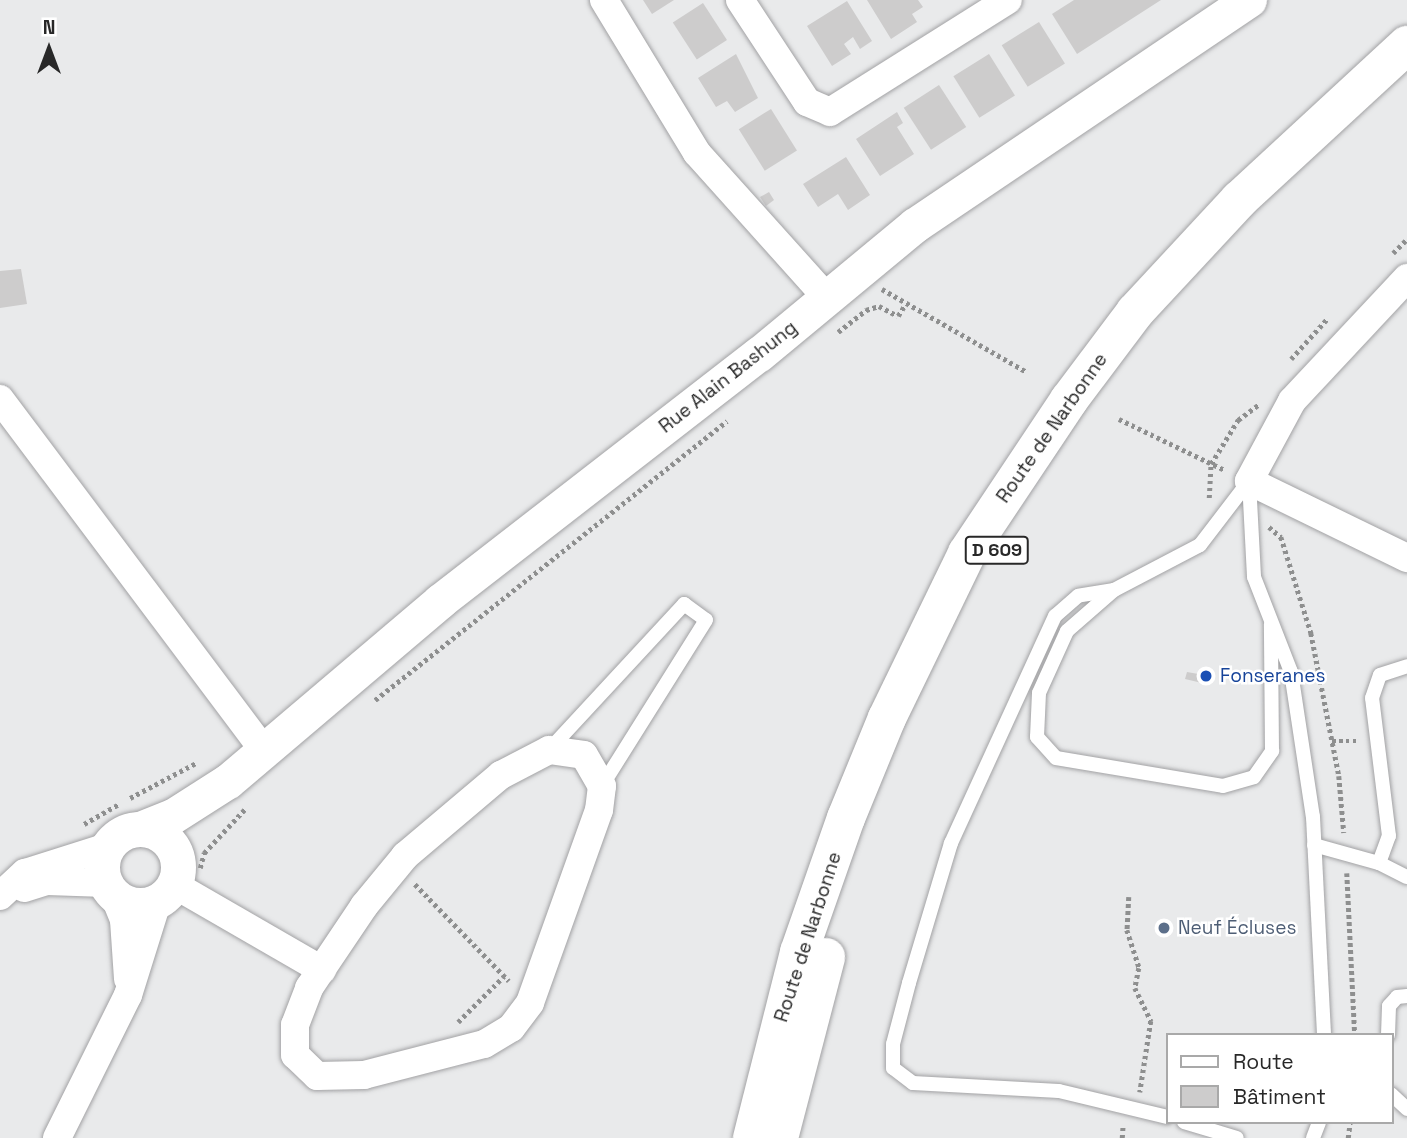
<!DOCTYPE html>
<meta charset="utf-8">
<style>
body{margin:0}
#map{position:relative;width:1407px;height:1138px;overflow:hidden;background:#e9eaeb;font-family:"Space Grotesk",sans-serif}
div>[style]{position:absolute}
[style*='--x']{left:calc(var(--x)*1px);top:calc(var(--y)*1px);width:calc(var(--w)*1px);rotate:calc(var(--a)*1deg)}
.building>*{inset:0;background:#cdcccc;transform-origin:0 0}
.path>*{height:4.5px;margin-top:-2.25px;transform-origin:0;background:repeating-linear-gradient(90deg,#8e8f8f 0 3.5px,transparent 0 7px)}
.roads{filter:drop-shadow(0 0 2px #a2a2a4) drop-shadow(0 0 2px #a2a2a4)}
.service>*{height:14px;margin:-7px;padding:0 7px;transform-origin:7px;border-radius:7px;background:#fff}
.minor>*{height:28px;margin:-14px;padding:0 14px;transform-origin:14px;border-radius:14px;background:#fff}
.tertiary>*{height:35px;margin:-17.5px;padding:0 17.5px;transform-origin:17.5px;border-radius:17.5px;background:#fff}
.tertiary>.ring{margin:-17.5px;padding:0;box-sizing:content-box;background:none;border:35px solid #fff;border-radius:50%}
.primary>*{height:38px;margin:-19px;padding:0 19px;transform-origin:19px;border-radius:19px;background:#fff}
.dots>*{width:19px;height:19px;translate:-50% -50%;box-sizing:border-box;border:4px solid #fff;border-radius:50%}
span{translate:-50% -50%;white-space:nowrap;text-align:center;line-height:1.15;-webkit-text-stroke:5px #fff;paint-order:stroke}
.shield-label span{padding:2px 5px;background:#fff;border:2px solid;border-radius:5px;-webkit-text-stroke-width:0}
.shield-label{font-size:18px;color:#282828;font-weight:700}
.street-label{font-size:19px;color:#282828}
.transit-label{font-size:19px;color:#164399}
.left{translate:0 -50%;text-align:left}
.service-label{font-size:19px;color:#4e5e75}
.legend{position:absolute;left:1166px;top:1033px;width:228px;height:91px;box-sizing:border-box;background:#fff;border:2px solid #a9a9a9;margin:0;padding:9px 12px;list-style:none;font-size:21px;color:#282828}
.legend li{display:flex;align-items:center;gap:14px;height:35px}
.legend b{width:35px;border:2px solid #a9a9a9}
.north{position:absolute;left:14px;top:14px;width:70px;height:70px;-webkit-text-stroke:5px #fff;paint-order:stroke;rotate:0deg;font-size:19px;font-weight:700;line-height:28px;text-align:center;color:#282828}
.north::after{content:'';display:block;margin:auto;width:24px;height:32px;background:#282828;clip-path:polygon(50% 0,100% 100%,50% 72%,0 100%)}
</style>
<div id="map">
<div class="building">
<i style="clip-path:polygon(643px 0,674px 0,652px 14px)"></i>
<i style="clip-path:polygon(867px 0,918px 0,923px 7px,912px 14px,917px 22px,891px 39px)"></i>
<i style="clip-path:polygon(1074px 0,1161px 0,1077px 54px,1052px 14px)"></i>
<i style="clip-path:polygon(847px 1px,872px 41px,860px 49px,853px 37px,844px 44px,851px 54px,832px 66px,807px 26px)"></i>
<i style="left:703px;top:3px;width:44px;height:36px;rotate:57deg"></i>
<i style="left:1039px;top:22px;width:49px;height:44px;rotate:58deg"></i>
<i style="clip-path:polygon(736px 54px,758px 98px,735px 112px,727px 101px,716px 107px,698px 78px)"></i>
<i style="left:989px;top:54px;width:49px;height:42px;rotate:58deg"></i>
<i style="left:939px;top:85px;width:50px;height:42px;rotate:57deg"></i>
<i style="left:771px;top:109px;width:49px;height:38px;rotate:58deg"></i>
<i style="clip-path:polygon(897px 112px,903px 123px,897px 127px,914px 154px,880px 176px,856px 139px)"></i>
<i style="clip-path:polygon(846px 157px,870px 195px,848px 210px,838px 194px,818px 207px,803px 184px)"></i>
<i style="clip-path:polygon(769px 192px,774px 200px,766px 206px,760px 197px)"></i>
<i style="clip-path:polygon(21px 269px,27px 304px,0 308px,0 271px)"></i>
<i style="clip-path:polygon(1187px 672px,1204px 675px,1202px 683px,1185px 679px)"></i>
</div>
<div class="path">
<i style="--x:1393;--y:253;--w:20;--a:-45"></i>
<i style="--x:882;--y:289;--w:167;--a:29.8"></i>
<i style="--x:838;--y:332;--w:36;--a:-38"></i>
<i style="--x:866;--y:310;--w:14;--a:-17"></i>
<i style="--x:879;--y:306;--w:21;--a:28"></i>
<i style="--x:898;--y:316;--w:13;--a:-58"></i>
<i style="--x:1291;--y:359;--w:54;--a:-48"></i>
<i style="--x:1119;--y:419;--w:118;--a:25.7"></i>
<i style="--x:1209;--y:498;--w:34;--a:-87"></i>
<i style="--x:1211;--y:464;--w:52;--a:-58.5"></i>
<i style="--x:1238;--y:420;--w:25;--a:-37"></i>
<i style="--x:1269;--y:527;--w:16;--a:40"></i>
<i style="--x:1281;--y:537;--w:101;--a:72.6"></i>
<i style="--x:1311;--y:633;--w:146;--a:78.9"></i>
<i style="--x:1339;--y:776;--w:57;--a:85"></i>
<i style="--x:375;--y:700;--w:449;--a:-38.4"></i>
<i style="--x:1332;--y:741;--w:28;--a:0"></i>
<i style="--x:130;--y:798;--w:75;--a:-27.9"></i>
<i style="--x:84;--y:824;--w:40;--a:-29.7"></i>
<i style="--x:200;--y:868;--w:16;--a:-75"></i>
<i style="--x:204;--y:853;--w:60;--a:-47"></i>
<i style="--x:1347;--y:873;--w:162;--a:87.2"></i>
<i style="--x:415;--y:884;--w:135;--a:45.9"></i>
<i style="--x:1129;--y:897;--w:33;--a:93"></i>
<i style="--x:1127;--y:930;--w:40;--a:72"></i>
<i style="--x:1139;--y:968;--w:20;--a:101"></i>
<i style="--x:1135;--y:988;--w:37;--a:64"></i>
<i style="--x:1151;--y:1021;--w:72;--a:98.8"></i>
<i style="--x:458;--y:1022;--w:65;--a:-45"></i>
<i style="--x:1122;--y:1138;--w:14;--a:-86"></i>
<i style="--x:1348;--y:1138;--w:16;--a:-83"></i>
</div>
<div class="roads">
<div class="service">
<i style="--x:1249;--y:481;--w:81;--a:127.4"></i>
<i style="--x:1200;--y:545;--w:97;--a:152.4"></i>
<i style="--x:1114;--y:590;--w:62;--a:138.9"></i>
<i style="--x:1067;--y:631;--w:68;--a:114.3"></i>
<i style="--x:1039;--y:693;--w:44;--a:92.6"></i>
<i style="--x:1037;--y:737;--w:28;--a:48"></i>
<i style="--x:1056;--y:758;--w:169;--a:9.5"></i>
<i style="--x:1223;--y:786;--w:32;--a:-16"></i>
<i style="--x:1254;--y:777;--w:32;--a:-55"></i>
<i style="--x:1272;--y:751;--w:127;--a:-90.5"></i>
<i style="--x:1249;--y:481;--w:96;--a:87"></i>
<i style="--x:1254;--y:577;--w:102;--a:68.7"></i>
<i style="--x:1291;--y:672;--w:147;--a:81.4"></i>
<i style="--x:1313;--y:817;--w:218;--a:87.1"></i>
<i style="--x:1114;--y:590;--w:36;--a:171"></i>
<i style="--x:1078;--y:596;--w:30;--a:139"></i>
<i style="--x:1055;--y:616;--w:250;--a:114.6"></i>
<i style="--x:951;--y:843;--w:146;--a:106.7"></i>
<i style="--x:909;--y:983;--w:63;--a:104.7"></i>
<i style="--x:893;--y:1044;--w:24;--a:90"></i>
<i style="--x:893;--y:1068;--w:25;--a:37"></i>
<i style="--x:913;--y:1083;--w:146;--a:3.1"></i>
<i style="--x:1059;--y:1091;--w:111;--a:13.5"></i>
<i style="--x:549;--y:750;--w:199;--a:-47.2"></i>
<i style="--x:684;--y:604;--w:27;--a:36"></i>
<i style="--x:706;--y:620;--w:196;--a:122.1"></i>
<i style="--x:1314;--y:845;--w:67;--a:15.5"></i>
<i style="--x:1379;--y:863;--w:31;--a:27"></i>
<i style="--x:1379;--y:863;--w:29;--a:-70"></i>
<i style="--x:1389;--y:836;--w:139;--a:-97"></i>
<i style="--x:1372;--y:698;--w:24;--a:-71"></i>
<i style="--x:1380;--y:675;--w:28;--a:-18"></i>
<i style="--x:1388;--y:1035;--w:29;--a:-88"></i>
<i style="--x:1389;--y:1006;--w:12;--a:-48"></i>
<i style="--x:1397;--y:997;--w:10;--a:-6"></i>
<i style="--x:1391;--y:1094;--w:22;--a:43"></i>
<i style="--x:1184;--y:1122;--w:55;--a:16.8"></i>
<i style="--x:1313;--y:1138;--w:17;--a:-69"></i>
</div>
<div class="minor">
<i style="--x:604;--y:0;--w:179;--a:58.7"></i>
<i style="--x:697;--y:153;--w:195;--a:48.1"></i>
<i style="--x:740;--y:0;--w:122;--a:56.7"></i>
<i style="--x:807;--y:102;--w:25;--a:23"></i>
<i style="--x:830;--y:112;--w:210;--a:-32.2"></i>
<i style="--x:1407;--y:278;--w:168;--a:133.1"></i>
<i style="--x:1292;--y:401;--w:91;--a:118.3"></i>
<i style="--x:1249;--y:481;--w:176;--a:26"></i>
<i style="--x:0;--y:399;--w:439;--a:53.1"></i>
<i style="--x:549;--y:750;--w:35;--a:8"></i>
<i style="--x:584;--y:755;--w:36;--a:60"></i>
<i style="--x:602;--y:786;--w:24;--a:97"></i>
<i style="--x:599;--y:810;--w:205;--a:109.7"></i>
<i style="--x:530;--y:1003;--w:31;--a:127"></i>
<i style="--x:511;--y:1028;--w:31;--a:149"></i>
<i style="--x:484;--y:1044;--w:124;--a:165.5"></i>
<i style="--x:364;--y:1075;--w:47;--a:178.8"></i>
<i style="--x:317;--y:1076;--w:30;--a:-136"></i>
<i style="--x:295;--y:1055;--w:30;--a:-90"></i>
<i style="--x:295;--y:1025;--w:40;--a:-69"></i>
<i style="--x:309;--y:988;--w:99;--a:-56.1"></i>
<i style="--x:364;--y:906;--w:65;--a:-50.6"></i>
<i style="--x:405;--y:856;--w:126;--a:-40.2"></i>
<i style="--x:501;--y:775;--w:54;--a:-27.5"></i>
<i style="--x:173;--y:884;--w:172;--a:30"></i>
<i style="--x:24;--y:888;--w:24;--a:-17"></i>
<i style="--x:47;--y:881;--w:59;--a:1.9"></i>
<i style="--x:114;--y:895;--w:27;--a:68"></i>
<i style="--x:124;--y:920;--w:59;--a:86.1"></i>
<i style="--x:0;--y:896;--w:34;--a:-43"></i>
<i style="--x:25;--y:873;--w:86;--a:-17.6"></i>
<i style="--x:57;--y:1138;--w:160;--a:-63.6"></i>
<i style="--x:128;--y:995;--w:101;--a:-72.6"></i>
</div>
<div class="tertiary">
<i style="--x:140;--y:829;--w:35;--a:-22"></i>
<i style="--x:173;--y:816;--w:65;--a:-32.5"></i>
<i style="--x:228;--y:781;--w:278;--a:-40.3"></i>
<i style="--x:440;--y:601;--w:403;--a:-37.8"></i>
<i style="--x:759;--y:354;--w:202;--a:-39.6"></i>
<i style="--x:915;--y:225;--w:403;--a:-34"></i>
<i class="ring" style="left:102px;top:829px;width:41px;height:41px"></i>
</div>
<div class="primary">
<i style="--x:752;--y:1138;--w:192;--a:-75.8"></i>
<i style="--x:799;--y:952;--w:142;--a:-70.7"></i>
<i style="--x:846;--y:818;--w:108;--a:-67.7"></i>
<i style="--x:887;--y:718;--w:183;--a:-64.1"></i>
<i style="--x:967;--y:553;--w:184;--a:-56.3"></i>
<i style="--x:1069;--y:400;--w:110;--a:-53.1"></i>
<i style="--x:1135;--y:312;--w:153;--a:-47.1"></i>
<i style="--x:1239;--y:200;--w:229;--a:-42.7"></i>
<i style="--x:779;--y:1138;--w:187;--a:-75.4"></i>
</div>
</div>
<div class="dots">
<i style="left:1206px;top:676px;background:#1a4fb4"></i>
<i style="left:1164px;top:928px;background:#5c6f8a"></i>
</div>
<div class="shield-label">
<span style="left:997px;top:550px">D 609</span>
</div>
<div class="street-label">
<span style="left:728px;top:377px;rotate:-38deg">Rue Alain Bashung</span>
<span style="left:1052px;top:428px;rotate:-55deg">Route de Narbonne</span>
<span style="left:808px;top:937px;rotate:-72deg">Route de Narbonne</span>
</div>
<div class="transit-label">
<span class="left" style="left:1220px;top:676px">Fonseranes</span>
</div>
<div class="service-label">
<span class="left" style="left:1178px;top:928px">Neuf Écluses</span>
</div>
<ul class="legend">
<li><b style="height:9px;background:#fff"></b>Route</li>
<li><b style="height:19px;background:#cdcccc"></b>Bâtiment</li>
</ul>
<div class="north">N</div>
</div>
